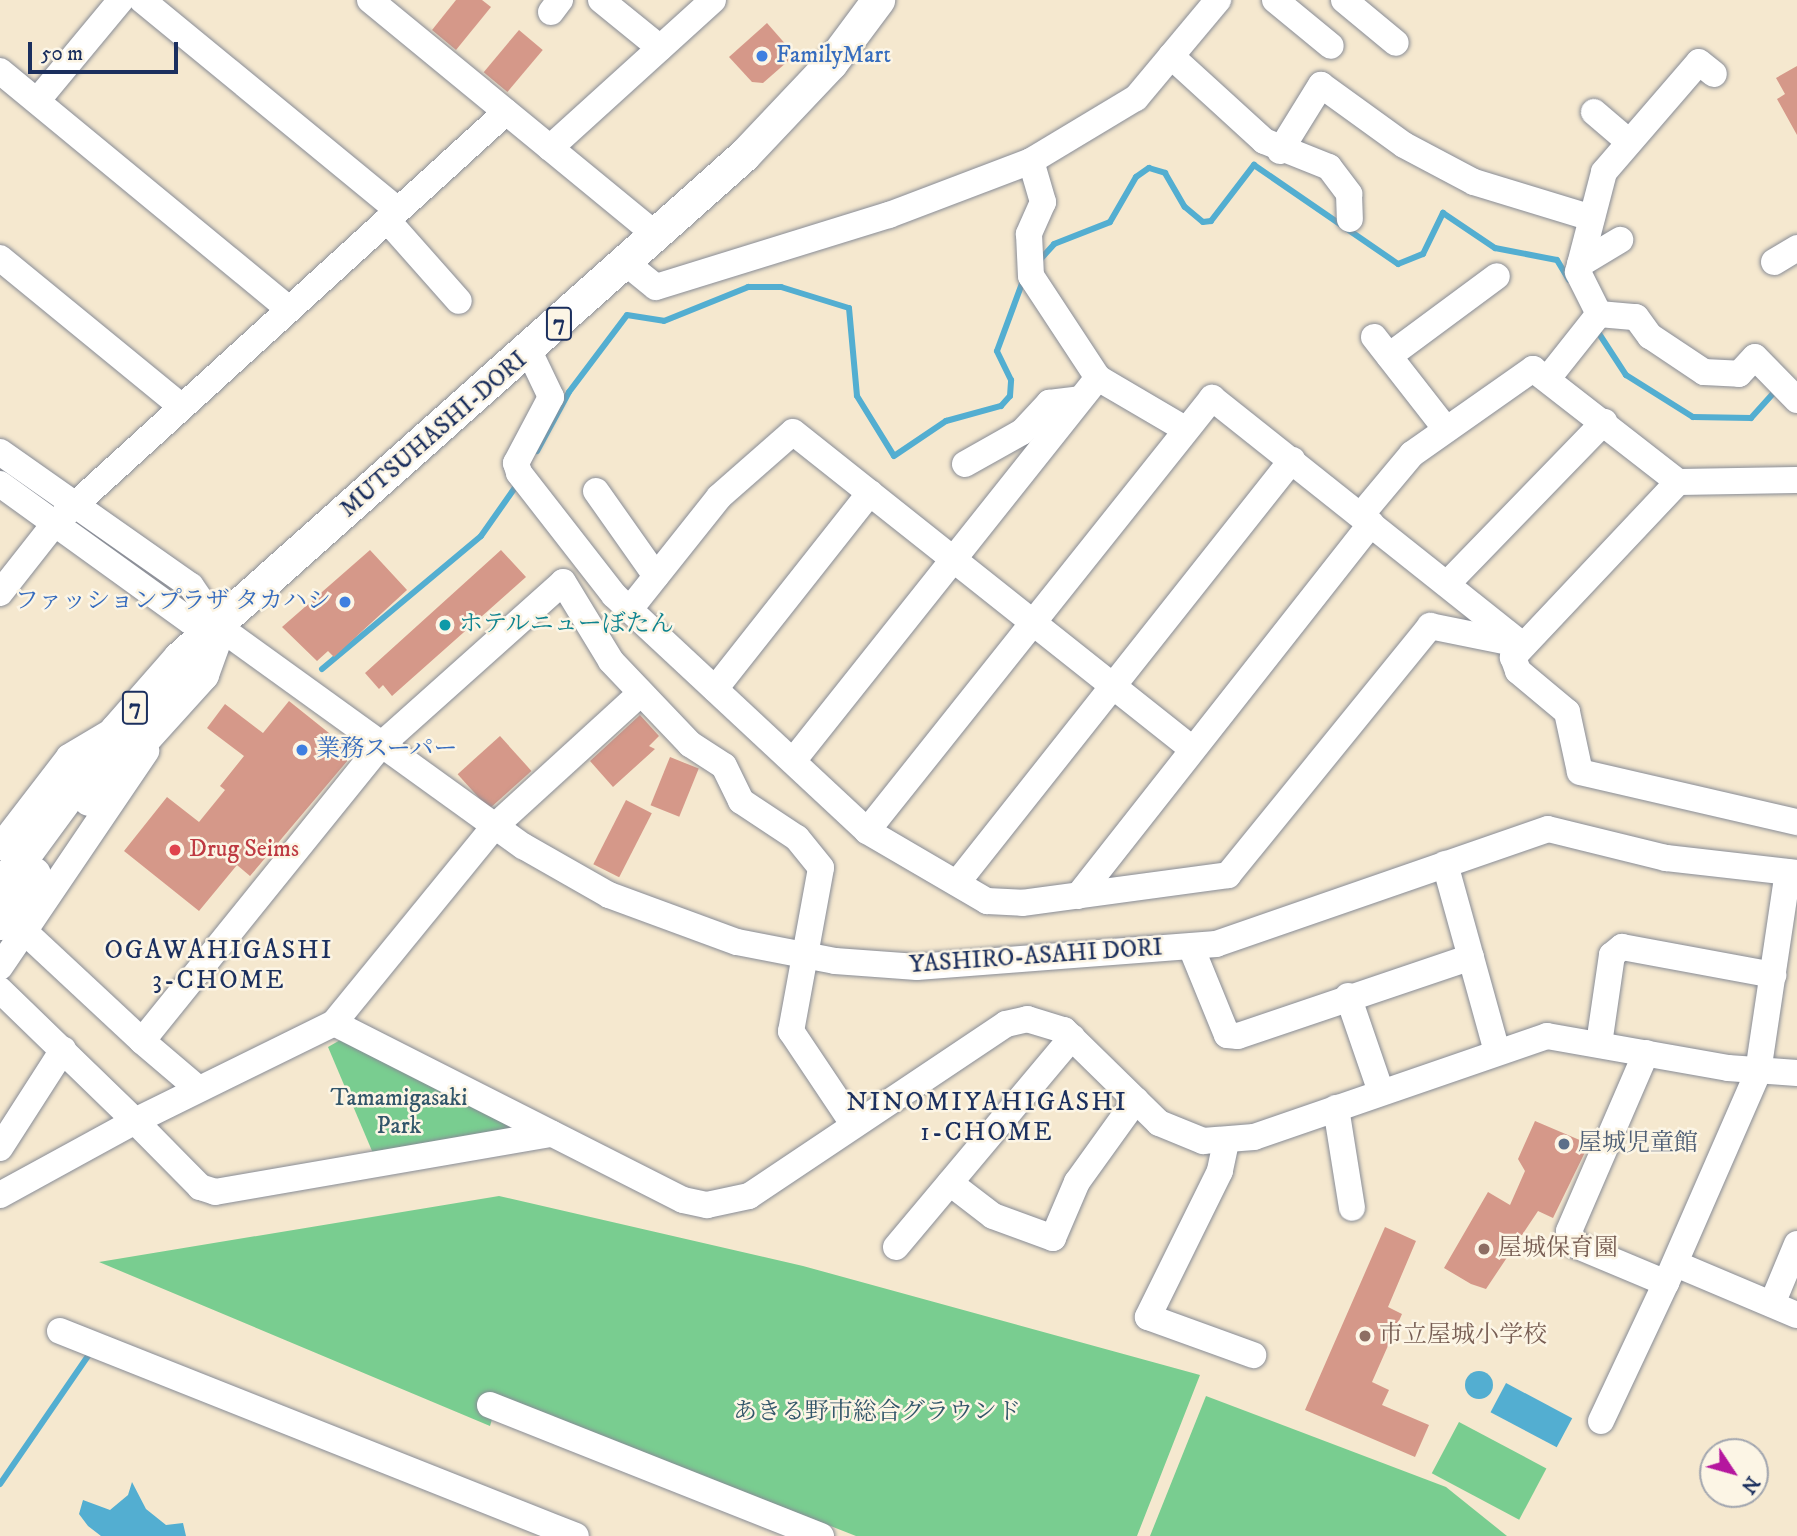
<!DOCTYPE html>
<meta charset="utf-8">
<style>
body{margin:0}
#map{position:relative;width:1797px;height:1536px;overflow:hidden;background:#f5e8cf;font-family:"IM FELL DW Pica","Noto Serif JP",serif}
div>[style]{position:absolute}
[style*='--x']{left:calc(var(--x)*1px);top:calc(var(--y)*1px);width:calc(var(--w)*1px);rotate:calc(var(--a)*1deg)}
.green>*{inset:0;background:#79cd90;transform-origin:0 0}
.water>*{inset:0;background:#53aed1;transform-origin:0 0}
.round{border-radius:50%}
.stream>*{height:6px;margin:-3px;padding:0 3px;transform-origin:3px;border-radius:3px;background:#53aed1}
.building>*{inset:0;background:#d59889;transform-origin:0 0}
.roads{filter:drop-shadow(0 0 2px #888c96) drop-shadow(0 0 2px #888c96)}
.minor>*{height:26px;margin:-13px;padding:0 13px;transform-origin:13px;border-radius:13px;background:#fff}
.major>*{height:33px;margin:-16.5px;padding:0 16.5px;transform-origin:16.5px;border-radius:16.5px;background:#fff}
.dots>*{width:19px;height:19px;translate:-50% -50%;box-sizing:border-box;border:4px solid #fcf5e5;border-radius:50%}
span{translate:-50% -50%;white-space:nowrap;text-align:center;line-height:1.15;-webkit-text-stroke:5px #fcf5e5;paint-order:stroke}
.shield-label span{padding:2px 5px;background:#fcf5e5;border:2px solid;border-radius:5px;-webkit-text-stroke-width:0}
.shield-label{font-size:23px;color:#1b2f5e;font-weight:700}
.shop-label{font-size:24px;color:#366cbe}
.left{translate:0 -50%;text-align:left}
.right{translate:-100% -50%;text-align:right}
.street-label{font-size:24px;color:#1b2f5e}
.culture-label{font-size:24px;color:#0d838f}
.health-label{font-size:24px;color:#be3a42}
.park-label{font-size:24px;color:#32566a}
.service-label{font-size:24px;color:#4e5e75}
.education-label{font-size:24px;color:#785e54}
.neighbourhood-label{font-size:26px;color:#1b2f5e;letter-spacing:2px}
.north{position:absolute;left:1699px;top:1438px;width:70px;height:70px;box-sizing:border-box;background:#fcf5e5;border:2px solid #a2a6af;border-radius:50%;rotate:126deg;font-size:19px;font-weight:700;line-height:28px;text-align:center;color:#1b2f5e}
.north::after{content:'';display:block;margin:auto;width:24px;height:32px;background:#b5179e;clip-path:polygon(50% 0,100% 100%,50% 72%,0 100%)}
.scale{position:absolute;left:28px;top:42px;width:150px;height:32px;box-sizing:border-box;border:4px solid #1b2f5e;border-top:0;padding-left:9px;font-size:21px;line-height:24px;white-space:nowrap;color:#1b2f5e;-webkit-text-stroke:5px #fcf5e5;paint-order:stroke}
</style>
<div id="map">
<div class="green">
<i style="clip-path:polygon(342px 1039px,521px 1128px,375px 1158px,328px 1047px)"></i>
<i style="clip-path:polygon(499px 1196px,803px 1266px,1200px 1375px,1137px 1536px,856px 1536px,499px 1396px,490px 1426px,99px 1262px)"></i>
<i style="clip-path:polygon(1206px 1396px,1446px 1487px,1507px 1536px,1150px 1536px)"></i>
<i style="left:1459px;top:1422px;width:99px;height:58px;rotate:28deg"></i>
</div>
<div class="water">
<i class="round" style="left:1465px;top:1371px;width:28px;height:28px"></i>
<i style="left:1506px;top:1383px;width:75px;height:33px;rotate:28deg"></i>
<i style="clip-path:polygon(132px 1482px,146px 1509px,166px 1525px,183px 1523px,186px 1536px,101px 1536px,88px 1526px,79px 1514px,83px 1500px,110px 1510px,128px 1495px)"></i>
</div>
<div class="stream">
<i style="--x:1038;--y:262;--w:24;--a:-48"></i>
<i style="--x:1054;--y:244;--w:60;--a:-21.4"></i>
<i style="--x:1110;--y:222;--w:52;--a:-60"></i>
<i style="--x:1136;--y:177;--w:16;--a:-35"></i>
<i style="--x:1149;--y:168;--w:17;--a:17"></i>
<i style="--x:1165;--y:173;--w:39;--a:60"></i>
<i style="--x:1185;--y:207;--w:23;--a:40"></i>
<i style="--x:1203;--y:222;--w:8;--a:-7"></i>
<i style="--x:1211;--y:221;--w:71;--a:-52.5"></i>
<i style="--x:1254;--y:165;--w:175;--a:34.5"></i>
<i style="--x:1398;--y:264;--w:27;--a:-22"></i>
<i style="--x:1423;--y:254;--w:46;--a:-64"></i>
<i style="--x:1443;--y:213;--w:63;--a:33.9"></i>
<i style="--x:1495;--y:248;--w:63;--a:11"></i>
<i style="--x:1557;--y:260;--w:23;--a:59"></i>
<i style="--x:1596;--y:329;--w:55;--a:56.9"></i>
<i style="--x:1626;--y:375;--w:79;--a:32.1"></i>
<i style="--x:1693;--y:417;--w:58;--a:1"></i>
<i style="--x:1751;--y:418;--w:39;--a:-48"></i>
<i style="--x:537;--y:451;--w:67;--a:-61.5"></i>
<i style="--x:569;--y:392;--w:96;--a:-53"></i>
<i style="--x:627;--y:315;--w:37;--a:9"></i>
<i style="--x:664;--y:321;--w:91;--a:-22"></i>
<i style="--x:748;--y:287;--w:33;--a:0"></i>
<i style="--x:781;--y:287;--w:71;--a:17.2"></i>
<i style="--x:849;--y:308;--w:88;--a:84.8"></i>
<i style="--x:857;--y:396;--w:70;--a:58.3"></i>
<i style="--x:894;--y:456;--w:63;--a:-33.9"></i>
<i style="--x:946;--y:421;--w:57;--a:-15.3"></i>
<i style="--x:1001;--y:406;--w:13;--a:-48"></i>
<i style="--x:1010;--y:396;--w:16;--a:-86"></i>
<i style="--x:1011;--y:380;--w:32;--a:-116"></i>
<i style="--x:997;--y:351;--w:78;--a:-69.7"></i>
<i style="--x:21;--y:483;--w:33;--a:35"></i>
<i style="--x:322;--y:669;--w:207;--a:-39.9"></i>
<i style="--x:481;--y:536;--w:66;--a:-54.9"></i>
<i style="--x:0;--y:1484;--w:155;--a:-55.5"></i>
</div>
<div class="building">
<i style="clip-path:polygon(456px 0,482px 0,491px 7px,456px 50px,432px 30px)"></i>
<i style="clip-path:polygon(767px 23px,795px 55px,763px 83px,752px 82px,729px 57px)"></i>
<i style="left:519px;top:30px;width:31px;height:55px;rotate:40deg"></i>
<i style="clip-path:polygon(1797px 66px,1797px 135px,1777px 99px,1785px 94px,1776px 78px)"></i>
<i style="clip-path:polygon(370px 550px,407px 590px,334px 657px,328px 651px,317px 661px,282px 627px)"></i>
<i style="clip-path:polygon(501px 550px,526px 577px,392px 696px,383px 685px,379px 689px,365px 673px)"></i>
<i style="clip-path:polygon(289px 701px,354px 753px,250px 876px,237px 865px,199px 911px,124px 851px,167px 797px,199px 822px,225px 790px,220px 786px,244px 756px,207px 728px,225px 704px,263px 733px)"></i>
<i style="clip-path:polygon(640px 715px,659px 736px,649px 746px,655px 749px,613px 787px,590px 761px)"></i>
<i style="left:500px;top:736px;width:47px;height:57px;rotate:48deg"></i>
<i style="left:670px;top:757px;width:31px;height:52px;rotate:22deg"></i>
<i style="left:626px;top:800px;width:29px;height:72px;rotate:27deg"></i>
<i style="clip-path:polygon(1535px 1121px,1589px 1144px,1553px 1218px,1538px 1211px,1486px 1289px,1471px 1284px,1444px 1268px,1488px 1192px,1510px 1205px,1525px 1171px,1518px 1159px)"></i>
<i style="clip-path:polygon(1385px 1227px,1416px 1241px,1388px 1307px,1402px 1314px,1372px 1382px,1389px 1390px,1382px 1405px,1429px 1425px,1415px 1457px,1305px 1410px)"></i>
</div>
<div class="roads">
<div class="minor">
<i style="--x:142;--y:0;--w:331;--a:39.4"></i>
<i style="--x:370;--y:0;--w:370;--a:39.4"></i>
<i style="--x:601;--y:0;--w:76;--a:39.1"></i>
<i style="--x:1275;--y:0;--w:72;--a:39.4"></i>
<i style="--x:1344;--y:0;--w:67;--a:39.6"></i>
<i style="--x:551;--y:12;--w:15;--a:-53"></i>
<i style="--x:1171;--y:56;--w:126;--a:42.4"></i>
<i style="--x:1264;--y:141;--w:70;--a:21.8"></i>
<i style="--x:1329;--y:167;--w:34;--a:53"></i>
<i style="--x:1349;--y:194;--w:25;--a:88"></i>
<i style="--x:0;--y:71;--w:374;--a:39.5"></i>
<i style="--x:37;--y:101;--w:131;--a:-50.3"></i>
<i style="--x:1594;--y:112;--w:46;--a:40.6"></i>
<i style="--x:550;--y:148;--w:220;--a:-42.2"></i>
<i style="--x:1280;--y:151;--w:78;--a:-58.2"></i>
<i style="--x:1321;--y:85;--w:102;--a:35.9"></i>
<i style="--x:1404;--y:145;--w:79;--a:27.9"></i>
<i style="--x:1474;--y:182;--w:123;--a:17"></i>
<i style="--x:1031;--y:161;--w:43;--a:73.7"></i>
<i style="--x:1043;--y:202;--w:35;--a:114"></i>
<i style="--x:1029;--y:234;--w:42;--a:87.3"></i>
<i style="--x:1031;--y:276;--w:122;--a:56.7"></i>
<i style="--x:387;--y:220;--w:108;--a:48.4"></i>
<i style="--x:0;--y:258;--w:234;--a:39.3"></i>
<i style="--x:1774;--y:262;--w:27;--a:-31"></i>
<i style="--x:626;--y:263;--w:38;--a:39"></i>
<i style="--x:656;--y:287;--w:244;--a:-17.2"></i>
<i style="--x:889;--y:215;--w:152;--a:-20.8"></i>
<i style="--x:1031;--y:161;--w:122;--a:-31"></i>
<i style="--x:1136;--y:98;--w:128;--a:-50.1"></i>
<i style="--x:1580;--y:264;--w:47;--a:-31"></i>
<i style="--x:1599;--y:314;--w:37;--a:5"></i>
<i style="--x:1636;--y:317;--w:24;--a:54"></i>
<i style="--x:1650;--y:336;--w:65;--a:33.7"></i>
<i style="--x:1704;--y:372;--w:35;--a:3"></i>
<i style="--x:1739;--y:374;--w:23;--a:-47"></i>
<i style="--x:1755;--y:357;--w:60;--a:45.7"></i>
<i style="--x:1374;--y:337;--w:117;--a:52"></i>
<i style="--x:529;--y:351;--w:51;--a:64.4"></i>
<i style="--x:551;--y:397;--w:75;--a:117.9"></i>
<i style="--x:516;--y:463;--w:10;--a:73"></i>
<i style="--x:519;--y:473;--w:155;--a:52.1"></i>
<i style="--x:614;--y:595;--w:346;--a:43"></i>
<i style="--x:867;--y:831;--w:139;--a:30.3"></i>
<i style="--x:987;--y:901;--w:35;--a:3"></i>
<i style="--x:1022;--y:903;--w:208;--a:-7.7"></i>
<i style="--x:1228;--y:875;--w:321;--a:-50.9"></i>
<i style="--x:1430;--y:626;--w:95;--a:11.5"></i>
<i style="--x:1389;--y:356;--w:134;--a:-36.5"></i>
<i style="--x:1549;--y:377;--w:80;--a:-51.6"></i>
<i style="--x:1599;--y:314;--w:47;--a:-116.6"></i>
<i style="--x:1578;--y:272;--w:103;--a:-75.4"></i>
<i style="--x:1604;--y:172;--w:145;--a:-49.2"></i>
<i style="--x:1699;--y:62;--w:19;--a:39"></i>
<i style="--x:0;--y:452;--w:233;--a:35.1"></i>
<i style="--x:191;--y:586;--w:50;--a:55.7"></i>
<i style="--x:219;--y:627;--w:375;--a:35.8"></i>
<i style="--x:523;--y:846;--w:99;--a:29.7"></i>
<i style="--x:609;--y:895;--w:136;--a:20.2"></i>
<i style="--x:737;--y:942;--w:100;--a:11"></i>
<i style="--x:835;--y:961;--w:82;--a:4.2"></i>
<i style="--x:917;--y:967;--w:300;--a:-4.4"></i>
<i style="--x:1216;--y:944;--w:351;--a:-19.1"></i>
<i style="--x:1548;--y:829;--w:122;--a:13.8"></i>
<i style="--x:1666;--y:858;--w:132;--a:6.5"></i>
<i style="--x:965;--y:464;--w:65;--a:-29.3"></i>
<i style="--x:1022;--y:432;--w:40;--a:-47"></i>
<i style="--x:1049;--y:403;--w:31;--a:-7"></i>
<i style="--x:1797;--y:480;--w:119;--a:179"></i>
<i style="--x:1678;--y:482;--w:241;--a:133.3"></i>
<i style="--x:1513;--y:657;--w:15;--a:70"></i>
<i style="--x:1518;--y:671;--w:64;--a:39.9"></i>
<i style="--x:1567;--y:712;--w:61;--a:77.8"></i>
<i style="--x:1580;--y:772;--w:223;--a:13"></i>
<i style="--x:0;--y:484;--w:234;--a:35.8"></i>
<i style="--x:190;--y:621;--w:30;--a:12"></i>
<i style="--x:596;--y:491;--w:104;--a:54.8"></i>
<i style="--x:1361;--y:515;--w:80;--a:-50.1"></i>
<i style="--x:1412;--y:454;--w:148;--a:-35.1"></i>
<i style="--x:1533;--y:369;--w:184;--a:37.9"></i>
<i style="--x:1447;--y:584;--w:226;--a:-45.9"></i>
<i style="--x:0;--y:593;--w:89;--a:-51.8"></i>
<i style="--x:55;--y:523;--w:610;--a:-42.34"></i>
<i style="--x:630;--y:609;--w:143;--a:-51.5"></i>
<i style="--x:719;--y:497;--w:98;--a:-41.3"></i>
<i style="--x:793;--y:432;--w:508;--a:38.45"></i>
<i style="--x:715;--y:689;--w:250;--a:-51.7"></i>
<i style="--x:793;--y:761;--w:490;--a:-51.5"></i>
<i style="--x:1098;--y:378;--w:101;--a:30.4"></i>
<i style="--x:867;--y:831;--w:554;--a:-51.45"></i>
<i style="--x:1212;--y:398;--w:392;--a:38.5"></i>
<i style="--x:0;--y:847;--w:113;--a:-52.5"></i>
<i style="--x:69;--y:757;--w:49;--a:-30.8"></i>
<i style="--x:1445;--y:864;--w:194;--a:74.5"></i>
<i style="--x:957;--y:883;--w:540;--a:-51.62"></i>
<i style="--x:1078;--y:896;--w:474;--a:-51.8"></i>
<i style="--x:23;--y:930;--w:163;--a:43"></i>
<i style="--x:142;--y:1041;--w:380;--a:-51.1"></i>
<i style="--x:381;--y:745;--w:244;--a:-41.8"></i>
<i style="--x:563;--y:582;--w:92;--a:58.7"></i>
<i style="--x:611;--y:661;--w:115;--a:46.4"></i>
<i style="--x:690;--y:744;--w:40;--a:32.9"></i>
<i style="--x:724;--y:766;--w:39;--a:64"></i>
<i style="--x:741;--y:801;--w:67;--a:33.5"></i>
<i style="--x:797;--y:838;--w:38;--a:51"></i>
<i style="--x:821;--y:868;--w:166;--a:100.4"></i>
<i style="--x:791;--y:1031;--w:113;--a:56.2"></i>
<i style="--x:1191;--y:947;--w:95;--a:67.8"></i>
<i style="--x:1227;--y:1035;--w:11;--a:5"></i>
<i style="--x:1238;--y:1036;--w:246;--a:-18.7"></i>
<i style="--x:0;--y:967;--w:261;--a:-55.9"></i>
<i style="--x:0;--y:990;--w:188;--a:44.1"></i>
<i style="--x:135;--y:1121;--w:222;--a:-26.2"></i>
<i style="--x:334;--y:1023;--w:391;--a:26.9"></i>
<i style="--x:683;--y:1200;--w:25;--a:12"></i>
<i style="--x:707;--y:1205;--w:43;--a:-12.1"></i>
<i style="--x:749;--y:1196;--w:309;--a:-33.8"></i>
<i style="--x:1006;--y:1024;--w:22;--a:-13"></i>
<i style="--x:1027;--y:1019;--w:39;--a:17"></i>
<i style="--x:1064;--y:1030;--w:133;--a:44.4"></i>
<i style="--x:1159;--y:1123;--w:48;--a:22.2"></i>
<i style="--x:1203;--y:1141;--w:51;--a:-4.5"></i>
<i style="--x:1254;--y:1137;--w:310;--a:-19"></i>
<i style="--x:1547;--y:1036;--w:184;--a:10"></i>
<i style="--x:1728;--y:1068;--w:69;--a:4.1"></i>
<i style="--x:1348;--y:996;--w:102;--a:71"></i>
<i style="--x:334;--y:1023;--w:253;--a:-50.8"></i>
<i style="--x:494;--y:827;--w:199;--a:-42.4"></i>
<i style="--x:142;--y:1041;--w:71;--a:40.4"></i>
<i style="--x:1599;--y:1044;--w:90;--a:-81.7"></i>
<i style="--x:1612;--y:955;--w:13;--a:-39"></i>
<i style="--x:1622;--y:947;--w:154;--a:10.5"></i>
<i style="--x:1336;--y:1108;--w:101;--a:80.9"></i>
<i style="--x:1226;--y:1142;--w:30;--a:102"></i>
<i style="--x:1220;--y:1171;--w:163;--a:116.3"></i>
<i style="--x:1148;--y:1317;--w:112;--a:19.9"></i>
<i style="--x:0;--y:1148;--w:117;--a:-57.3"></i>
<i style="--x:950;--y:1183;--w:54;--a:37.5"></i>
<i style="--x:993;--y:1216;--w:64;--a:20.1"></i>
<i style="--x:1053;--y:1238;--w:61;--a:-66.8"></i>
<i style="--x:1077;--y:1182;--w:101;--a:-54.3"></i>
<i style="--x:0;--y:1195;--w:154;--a:-28.7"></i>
<i style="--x:135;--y:1121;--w:93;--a:45.4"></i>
<i style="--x:200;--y:1187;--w:16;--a:18"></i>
<i style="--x:215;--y:1192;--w:342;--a:-9.8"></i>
<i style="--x:896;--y:1247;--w:274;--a:-50"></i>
<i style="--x:1676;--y:1264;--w:131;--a:22.9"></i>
<i style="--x:1666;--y:1283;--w:230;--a:-66.4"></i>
<i style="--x:1758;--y:1072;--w:202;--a:-81.5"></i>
<i style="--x:1772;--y:1304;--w:65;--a:-67.4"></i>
<i style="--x:60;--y:1331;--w:555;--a:21.67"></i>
<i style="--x:490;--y:1405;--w:356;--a:21.6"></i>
<i style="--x:1601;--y:1421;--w:153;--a:-64.8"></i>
<i style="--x:1666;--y:1283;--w:99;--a:-157.3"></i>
<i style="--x:1575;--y:1245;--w:15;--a:-113"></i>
<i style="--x:1569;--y:1231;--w:194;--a:-66.6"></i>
</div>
<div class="major">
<i style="--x:89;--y:799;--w:169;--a:-47.9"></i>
<i style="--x:202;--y:674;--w:50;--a:-70.1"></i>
<i style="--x:0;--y:888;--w:196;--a:-53.7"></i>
<i style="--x:116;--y:730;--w:96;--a:-48.8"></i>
<i style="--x:179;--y:658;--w:756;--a:-41.68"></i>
<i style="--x:744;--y:155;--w:127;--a:-46.6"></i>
<i style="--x:831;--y:63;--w:79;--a:-53.3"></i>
<i style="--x:0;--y:923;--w:60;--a:-55.8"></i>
</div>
</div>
<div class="dots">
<i style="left:762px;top:56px;background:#3f7fe0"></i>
<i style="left:345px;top:602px;background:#3f7fe0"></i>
<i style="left:445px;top:625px;background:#0f9aa8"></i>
<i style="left:302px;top:750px;background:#3f7fe0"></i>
<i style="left:175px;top:850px;background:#e0444e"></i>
<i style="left:1564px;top:1144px;background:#5c6f8a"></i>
<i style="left:1484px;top:1249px;background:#8d6e63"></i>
<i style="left:1365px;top:1336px;background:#8d6e63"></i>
</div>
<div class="shield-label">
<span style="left:559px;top:324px">7</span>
<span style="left:135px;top:708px">7</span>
</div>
<div class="shop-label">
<span class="left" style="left:776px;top:56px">FamilyMart</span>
<span class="right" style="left:331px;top:602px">ファッションプラザ タカハシ</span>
<span class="left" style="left:316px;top:750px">業務スーパー</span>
</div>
<div class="street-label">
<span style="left:434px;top:435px;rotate:-41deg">MUTSUHASHI-DORI</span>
<span style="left:1036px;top:957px;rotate:-4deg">YASHIRO-ASAHI DORI</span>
</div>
<div class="culture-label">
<span class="left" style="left:459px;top:625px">ホテルニューぼたん</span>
</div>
<div class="health-label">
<span class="left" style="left:189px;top:850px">Drug Seims</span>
</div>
<div class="park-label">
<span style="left:399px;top:1113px">Tamamigasaki<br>Park</span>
<span style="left:877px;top:1413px">あきる野市総合グラウンド</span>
</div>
<div class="service-label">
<span class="left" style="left:1578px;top:1144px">屋城児童館</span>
</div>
<div class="education-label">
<span class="left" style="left:1498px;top:1249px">屋城保育園</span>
<span class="left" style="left:1379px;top:1336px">市立屋城小学校</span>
</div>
<div class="neighbourhood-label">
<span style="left:219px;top:966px">OGAWAHIGASHI<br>3-CHOME</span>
<span style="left:987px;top:1118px">NINOMIYAHIGASHI<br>1-CHOME</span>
</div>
<div class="north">N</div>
<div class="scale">50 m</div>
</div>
